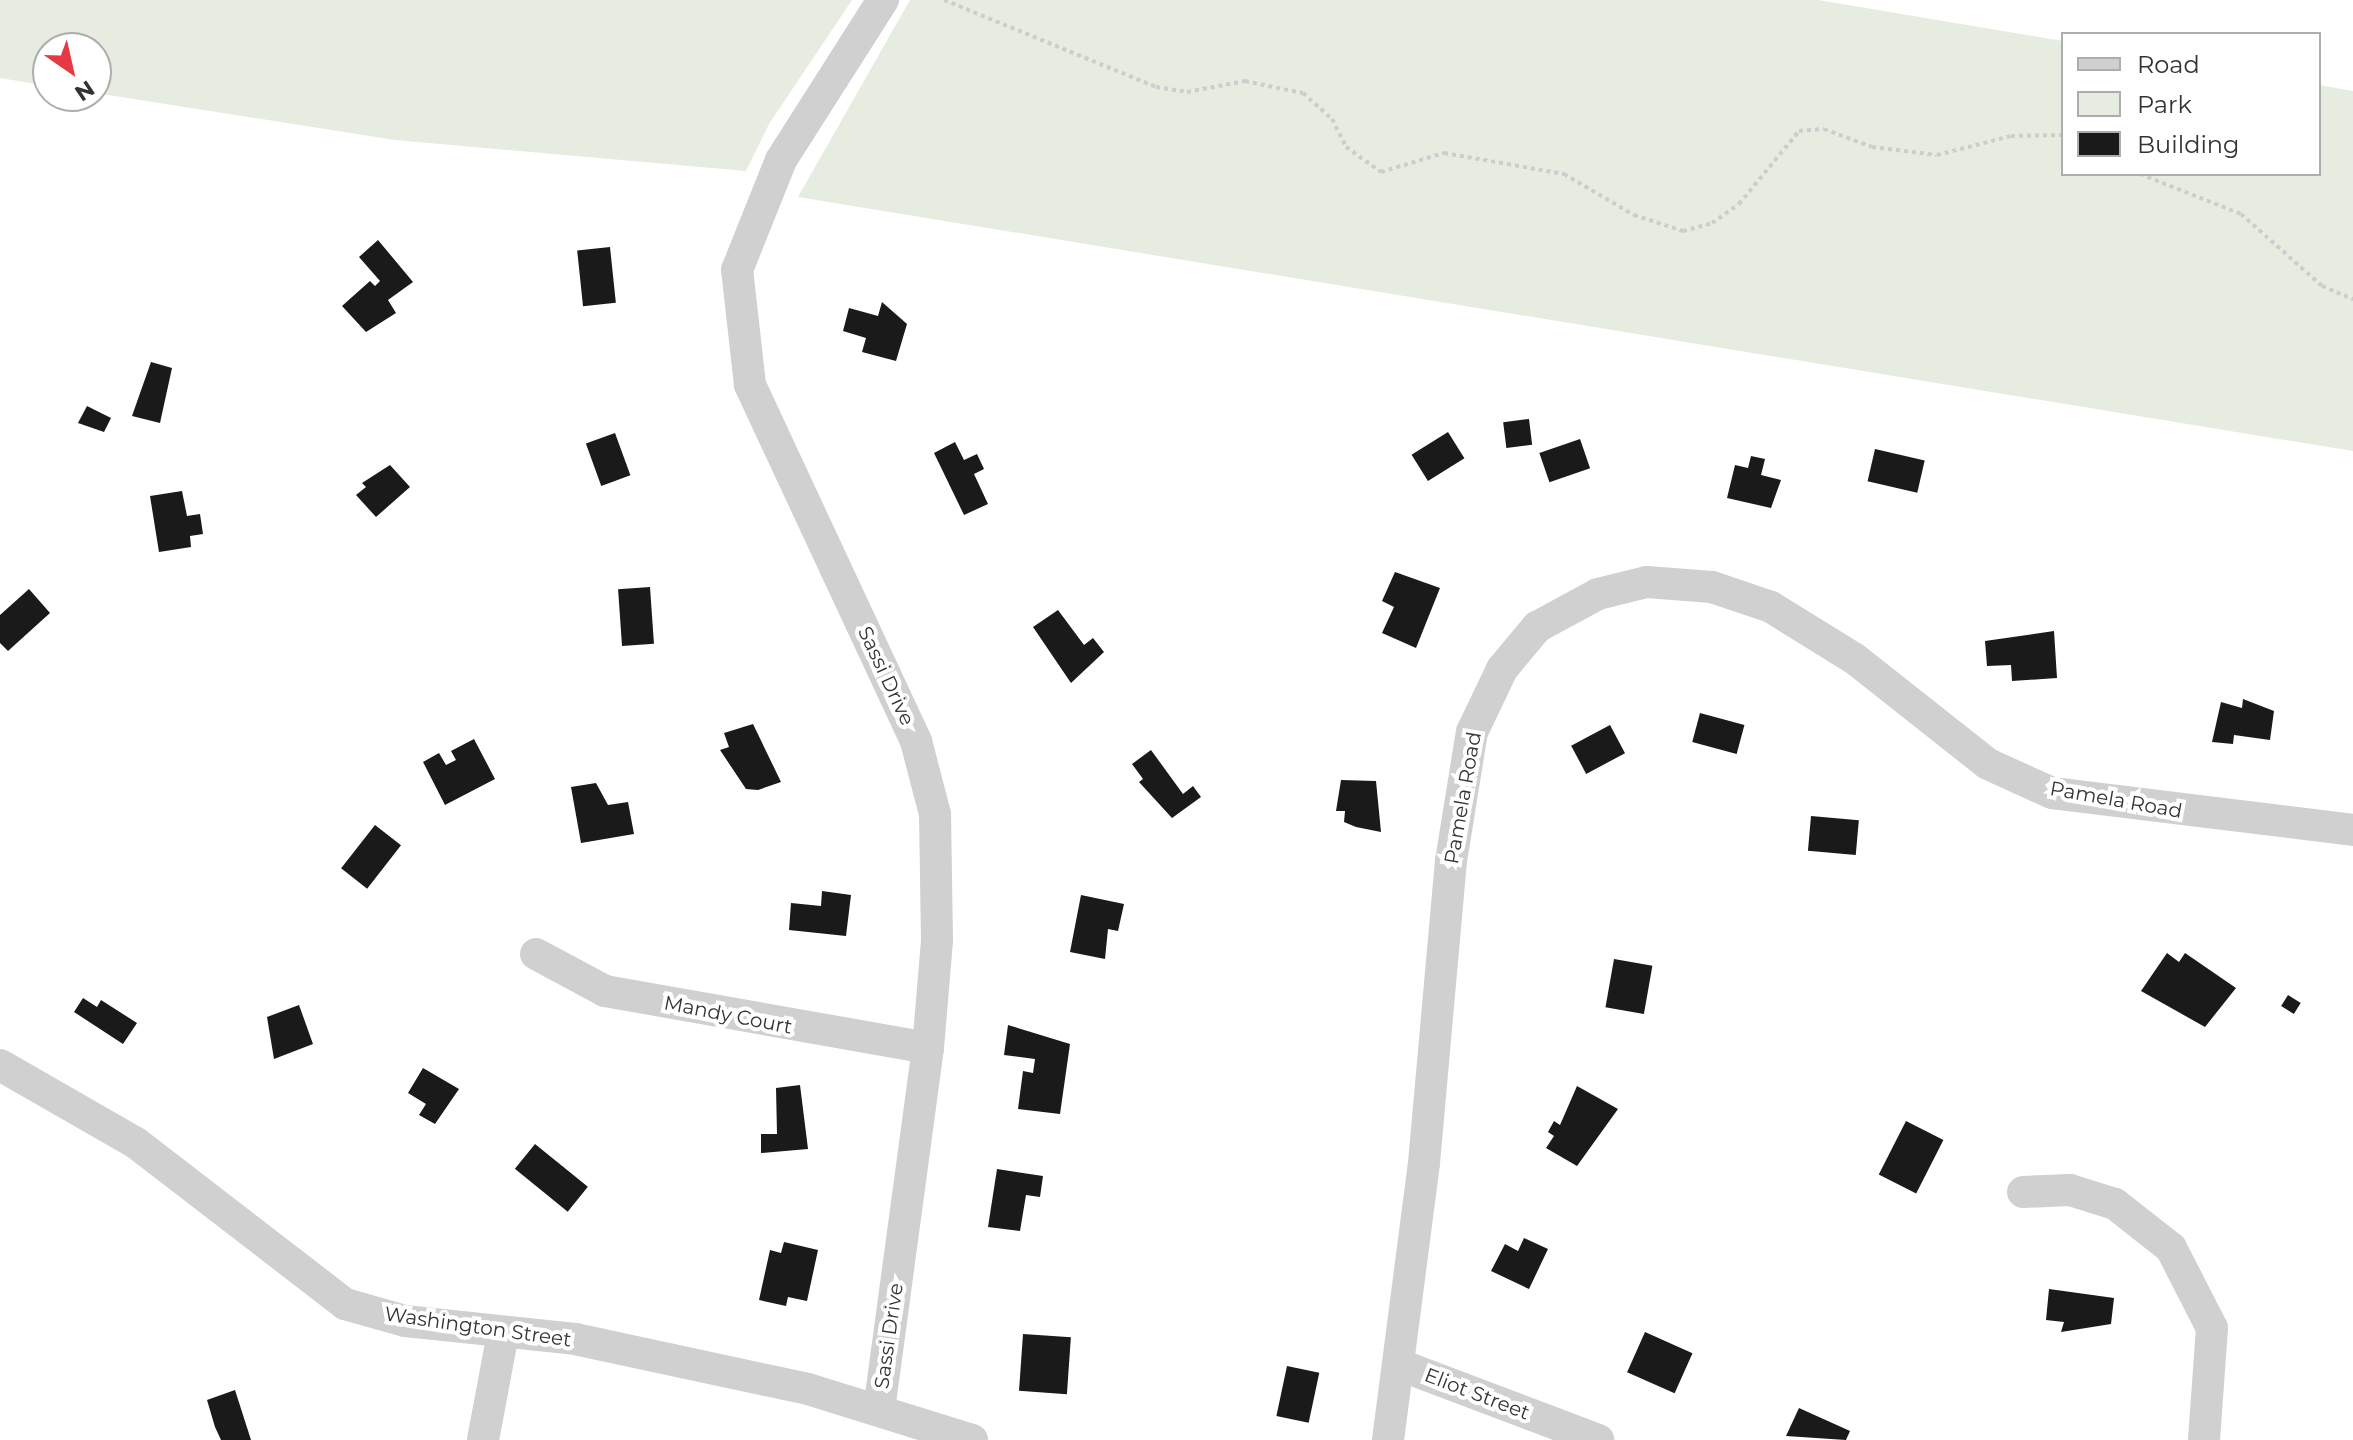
<!DOCTYPE html>
<style>
body{margin:0}
#map{position:relative;width:2353px;height:1440px;overflow:hidden;background:#fff;font-family:Montserrat,sans-serif}
div>[style]{position:absolute}
[style*='--x']{left:calc(var(--x)*1px);top:calc(var(--y)*1px);width:calc(var(--w)*1px);rotate:calc(var(--a)*1deg)}
.green>*{inset:0;background:#e6ecdf}
.building>*{inset:0;background:#1a1a1a;transform-origin:0 0}
.path>*{height:4px;margin-top:-2px;transform-origin:0;background:repeating-linear-gradient(90deg,#cdcdcd 0 4px,transparent 0 8px)}
.minor>*{height:32px;margin:-16px;padding:0 16px;transform-origin:16px;border-radius:16px;background:#d0d0d0}
span{translate:-50% -50%;white-space:nowrap;text-align:center;line-height:1.15;-webkit-text-stroke:8px #fff;paint-order:stroke}
.street-label{font-size:20px;color:#333}
.legend{position:absolute;left:2061px;top:32px;width:260px;height:144px;box-sizing:border-box;background:#fff;border:2px solid #adadad;margin:0;padding:10px 14px;list-style:none;font-size:24px;color:#333}
.legend li{display:flex;align-items:center;gap:16px;height:40px}
.legend b{width:40px;border:2px solid #adadad}
.north{position:absolute;left:32px;top:32px;width:80px;height:80px;box-sizing:border-box;background:#fff;border:2px solid #adadad;border-radius:50%;rotate:146deg;font-size:22px;font-weight:700;line-height:32px;text-align:center;color:#333}
.north::after{content:'';display:block;margin:auto;width:28px;height:36px;background:#e63946;clip-path:polygon(50% 0,100% 100%,50% 72%,0 100%)}
</style>
<div id="map">
<div class="green">
<i style="clip-path:polygon(0 0,852px 0,769px 124px,746px 171px,395px 140px,96px 93px,96px 48px,48px 48px,48px 86px,0 78px)"></i>
<i style="clip-path:polygon(910px 0,1818px 0,2063px 41px,2063px 174px,2319px 174px,2319px 85px,2353px 91px,2353px 451px,798px 197px)"></i>
</div>
<div class="building">
<i style="clip-path:polygon(378px 240px,413px 282px,388px 300px,396px 313px,366px 332px,342px 306px,370px 281px,375px 286px,380px 281px,359px 257px)"></i>
<i style="left:610px;top:247px;width:56px;height:33px;rotate:84deg"></i>
<i style="clip-path:polygon(882px 302px,907px 324px,896px 361px,862px 352px,866px 338px,843px 331px,849px 308px,878px 316px)"></i>
<i style="clip-path:polygon(151px 362px,172px 368px,160px 423px,132px 416px)"></i>
<i style="clip-path:polygon(87px 406px,111px 418px,104px 432px,78px 423px)"></i>
<i style="left:1529px;top:419px;width:26px;height:26px;rotate:83deg"></i>
<i style="left:1448px;top:432px;width:31px;height:43px;rotate:58deg"></i>
<i style="left:615px;top:433px;width:45px;height:31px;rotate:70deg"></i>
<i style="left:1580px;top:439px;width:31px;height:43px;rotate:71deg"></i>
<i style="clip-path:polygon(955px 442px,964px 460px,977px 454px,984px 469px,974px 474px,988px 504px,964px 515px,934px 453px)"></i>
<i style="left:1875px;top:449px;width:51px;height:33px;rotate:13deg"></i>
<i style="clip-path:polygon(1751px 456px,1765px 459px,1761px 475px,1781px 480px,1771px 508px,1727px 498px,1735px 465px,1748px 468px)"></i>
<i style="clip-path:polygon(390px 465px,410px 487px,376px 517px,356px 495px,366px 487px,362px 483px)"></i>
<i style="clip-path:polygon(182px 491px,187px 516px,200px 514px,203px 534px,190px 536px,191px 547px,159px 552px,150px 496px)"></i>
<i style="clip-path:polygon(1395px 572px,1440px 588px,1416px 648px,1382px 633px,1394px 607px,1382px 601px)"></i>
<i style="left:650px;top:587px;width:57px;height:32px;rotate:86deg"></i>
<i style="clip-path:polygon(29px 589px,50px 613px,8px 651px,0 643px,0 615px)"></i>
<i style="clip-path:polygon(1058px 610px,1084px 645px,1093px 638px,1104px 652px,1071px 683px,1033px 627px)"></i>
<i style="clip-path:polygon(2054px 631px,2057px 678px,2012px 681px,2011px 665px,1987px 666px,1985px 641px)"></i>
<i style="clip-path:polygon(2243px 699px,2274px 711px,2270px 740px,2234px 735px,2233px 744px,2212px 742px,2221px 702px,2242px 708px)"></i>
<i style="left:1700px;top:713px;width:46px;height:30px;rotate:15deg"></i>
<i style="clip-path:polygon(753px 724px,781px 782px,758px 790px,746px 789px,720px 750px,729px 747px,724px 733px)"></i>
<i style="left:1610px;top:725px;width:32px;height:44px;rotate:62deg"></i>
<i style="clip-path:polygon(474px 739px,495px 779px,445px 805px,423px 762px,439px 753px,446px 765px,456px 760px,451px 751px)"></i>
<i style="clip-path:polygon(1151px 750px,1183px 794px,1193px 786px,1201px 797px,1172px 818px,1139px 782px,1143px 779px,1132px 764px)"></i>
<i style="clip-path:polygon(1341px 780px,1376px 781px,1381px 832px,1356px 827px,1344px 822px,1345px 811px,1336px 811px)"></i>
<i style="clip-path:polygon(596px 783px,608px 805px,628px 802px,634px 834px,581px 843px,571px 787px)"></i>
<i style="left:1811px;top:816px;width:48px;height:35px;rotate:5deg"></i>
<i style="left:375px;top:825px;width:33px;height:55px;rotate:38deg"></i>
<i style="clip-path:polygon(822px 891px,851px 895px,846px 936px,789px 930px,791px 903px,821px 906px)"></i>
<i style="clip-path:polygon(1081px 895px,1124px 904px,1118px 931px,1108px 929px,1105px 959px,1070px 952px)"></i>
<i style="clip-path:polygon(2167px 953px,2179px 962px,2185px 953px,2236px 988px,2205px 1027px,2141px 991px)"></i>
<i style="left:1614px;top:959px;width:39px;height:49px;rotate:10deg"></i>
<i style="left:2288px;top:995px;width:15px;height:13px;rotate:32deg"></i>
<i style="clip-path:polygon(83px 998px,97px 1007px,101px 1000px,137px 1023px,123px 1044px,74px 1012px)"></i>
<i style="clip-path:polygon(299px 1005px,313px 1044px,274px 1059px,267px 1017px)"></i>
<i style="clip-path:polygon(1008px 1025px,1070px 1044px,1060px 1114px,1018px 1109px,1023px 1071px,1033px 1073px,1035px 1059px,1004px 1055px)"></i>
<i style="clip-path:polygon(423px 1068px,459px 1089px,435px 1124px,419px 1115px,426px 1104px,408px 1093px)"></i>
<i style="clip-path:polygon(800px 1085px,808px 1149px,761px 1153px,761px 1134px,777px 1134px,776px 1088px)"></i>
<i style="clip-path:polygon(1577px 1086px,1618px 1109px,1577px 1166px,1546px 1148px,1554px 1136px,1548px 1132px,1554px 1121px,1560px 1125px)"></i>
<i style="left:1906px;top:1121px;width:42px;height:60px;rotate:27deg"></i>
<i style="left:535px;top:1144px;width:68px;height:32px;rotate:39deg"></i>
<i style="clip-path:polygon(997px 1169px,1043px 1176px,1040px 1197px,1026px 1195px,1020px 1231px,988px 1227px)"></i>
<i style="clip-path:polygon(1524px 1238px,1548px 1249px,1529px 1289px,1491px 1271px,1505px 1244px,1518px 1251px)"></i>
<i style="clip-path:polygon(784px 1242px,818px 1250px,807px 1301px,788px 1297px,786px 1306px,759px 1300px,770px 1250px,781px 1253px)"></i>
<i style="clip-path:polygon(2049px 1289px,2114px 1298px,2111px 1324px,2061px 1332px,2064px 1322px,2046px 1320px)"></i>
<i style="left:1645px;top:1332px;width:52px;height:44px;rotate:24deg"></i>
<i style="left:1023px;top:1334px;width:48px;height:57px;rotate:4deg"></i>
<i style="left:1287px;top:1366px;width:33px;height:51px;rotate:12deg"></i>
<i style="clip-path:polygon(235px 1390px,251px 1440px,221px 1440px,215px 1427px,207px 1400px)"></i>
<i style="clip-path:polygon(1799px 1408px,1850px 1431px,1846px 1440px,1786px 1436px)"></i>
</div>
<div class="path">
<i style="--x:944;--y:0;--w:229;--a:22.3"></i>
<i style="--x:1156;--y:87;--w:31;--a:9"></i>
<i style="--x:1187;--y:92;--w:59;--a:-10.7"></i>
<i style="--x:1245;--y:81;--w:59;--a:11.7"></i>
<i style="--x:1303;--y:93;--w:39;--a:42"></i>
<i style="--x:1332;--y:119;--w:31;--a:63"></i>
<i style="--x:1346;--y:147;--w:43;--a:35.5"></i>
<i style="--x:1381;--y:172;--w:66;--a:-16.8"></i>
<i style="--x:1444;--y:153;--w:122;--a:9.9"></i>
<i style="--x:1564;--y:174;--w:81;--a:30.4"></i>
<i style="--x:1634;--y:215;--w:52;--a:18.1"></i>
<i style="--x:1683;--y:231;--w:30;--a:-15"></i>
<i style="--x:1712;--y:223;--w:33;--a:-35"></i>
<i style="--x:1739;--y:204;--w:94;--a:-50.6"></i>
<i style="--x:1799;--y:131;--w:25;--a:-5"></i>
<i style="--x:1824;--y:129;--w:51;--a:20.6"></i>
<i style="--x:1872;--y:147;--w:65;--a:7"></i>
<i style="--x:1937;--y:155;--w:76;--a:-14.4"></i>
<i style="--x:2011;--y:136;--w:52;--a:-1.1"></i>
<i style="--x:2140;--y:174;--w:109;--a:21.6"></i>
<i style="--x:2241;--y:214;--w:108;--a:41.6"></i>
<i style="--x:2322;--y:286;--w:34;--a:23"></i>
</div>
<div class="minor">
<i style="--x:536;--y:954;--w:78;--a:28.2"></i>
<i style="--x:605;--y:991;--w:328;--a:10"></i>
<i style="--x:0;--y:1065;--w:157;--a:29.8"></i>
<i style="--x:136;--y:1143;--w:264;--a:37.6"></i>
<i style="--x:345;--y:1304;--w:62;--a:15.8"></i>
<i style="--x:405;--y:1321;--w:171;--a:6"></i>
<i style="--x:575;--y:1339;--w:238;--a:12.1"></i>
<i style="--x:808;--y:1389;--w:172;--a:17.3"></i>
<i style="--x:2023;--y:1192;--w:47;--a:-2.4"></i>
<i style="--x:2070;--y:1190;--w:47;--a:17.3"></i>
<i style="--x:2115;--y:1204;--w:71;--a:38.2"></i>
<i style="--x:2171;--y:1248;--w:90;--a:62.9"></i>
<i style="--x:2212;--y:1328;--w:112;--a:94.1"></i>
<i style="--x:1400;--y:1365;--w:212;--a:20.7"></i>
<i style="--x:879;--y:1410;--w:365;--a:-82.3"></i>
<i style="--x:928;--y:1048;--w:108;--a:-85.2"></i>
<i style="--x:937;--y:940;--w:126;--a:-90.9"></i>
<i style="--x:935;--y:814;--w:75;--a:-104.6"></i>
<i style="--x:916;--y:741;--w:393;--a:-115"></i>
<i style="--x:750;--y:385;--w:116;--a:-96.4"></i>
<i style="--x:737;--y:270;--w:118;--a:-68.2"></i>
<i style="--x:781;--y:160;--w:190;--a:-57.5"></i>
<i style="--x:483;--y:1440;--w:109;--a:-79.4"></i>
<i style="--x:1388;--y:1440;--w:279;--a:-82.6"></i>
<i style="--x:1424;--y:1163;--w:303;--a:-84.9"></i>
<i style="--x:1451;--y:861;--w:131;--a:-80.8"></i>
<i style="--x:1472;--y:732;--w:70;--a:-64.5"></i>
<i style="--x:1502;--y:669;--w:55;--a:-50.2"></i>
<i style="--x:1537;--y:627;--w:69;--a:-28.4"></i>
<i style="--x:1598;--y:594;--w:50;--a:-13.8"></i>
<i style="--x:1647;--y:582;--w:65;--a:4.4"></i>
<i style="--x:1712;--y:587;--w:62;--a:18.7"></i>
<i style="--x:1771;--y:607;--w:99;--a:31.8"></i>
<i style="--x:1855;--y:659;--w:169;--a:38.3"></i>
<i style="--x:1988;--y:764;--w:70;--a:24.4"></i>
<i style="--x:2052;--y:793;--w:303;--a:7"></i>
</div>
<div class="street-label">
<span style="left:886px;top:676px;rotate:65deg">Sassi Drive</span>
<span style="left:1463px;top:798px;rotate:-80deg">Pamela Road</span>
<span style="left:2116px;top:800px;rotate:10deg">Pamela Road</span>
<span style="left:728px;top:1015px;rotate:11deg">Mandy Court</span>
<span style="left:478px;top:1327px;rotate:8deg">Washington Street</span>
<span style="left:889px;top:1336px;rotate:-82deg">Sassi Drive</span>
<span style="left:1477px;top:1394px;rotate:21deg">Eliot Street</span>
</div>
<ul class="legend">
<li><b style="height:10px;background:#d0d0d0"></b>Road</li>
<li><b style="height:22px;background:#e6ecdf"></b>Park</li>
<li><b style="height:22px;background:#1a1a1a"></b>Building</li>
</ul>
<div class="north">N</div>
</div>
